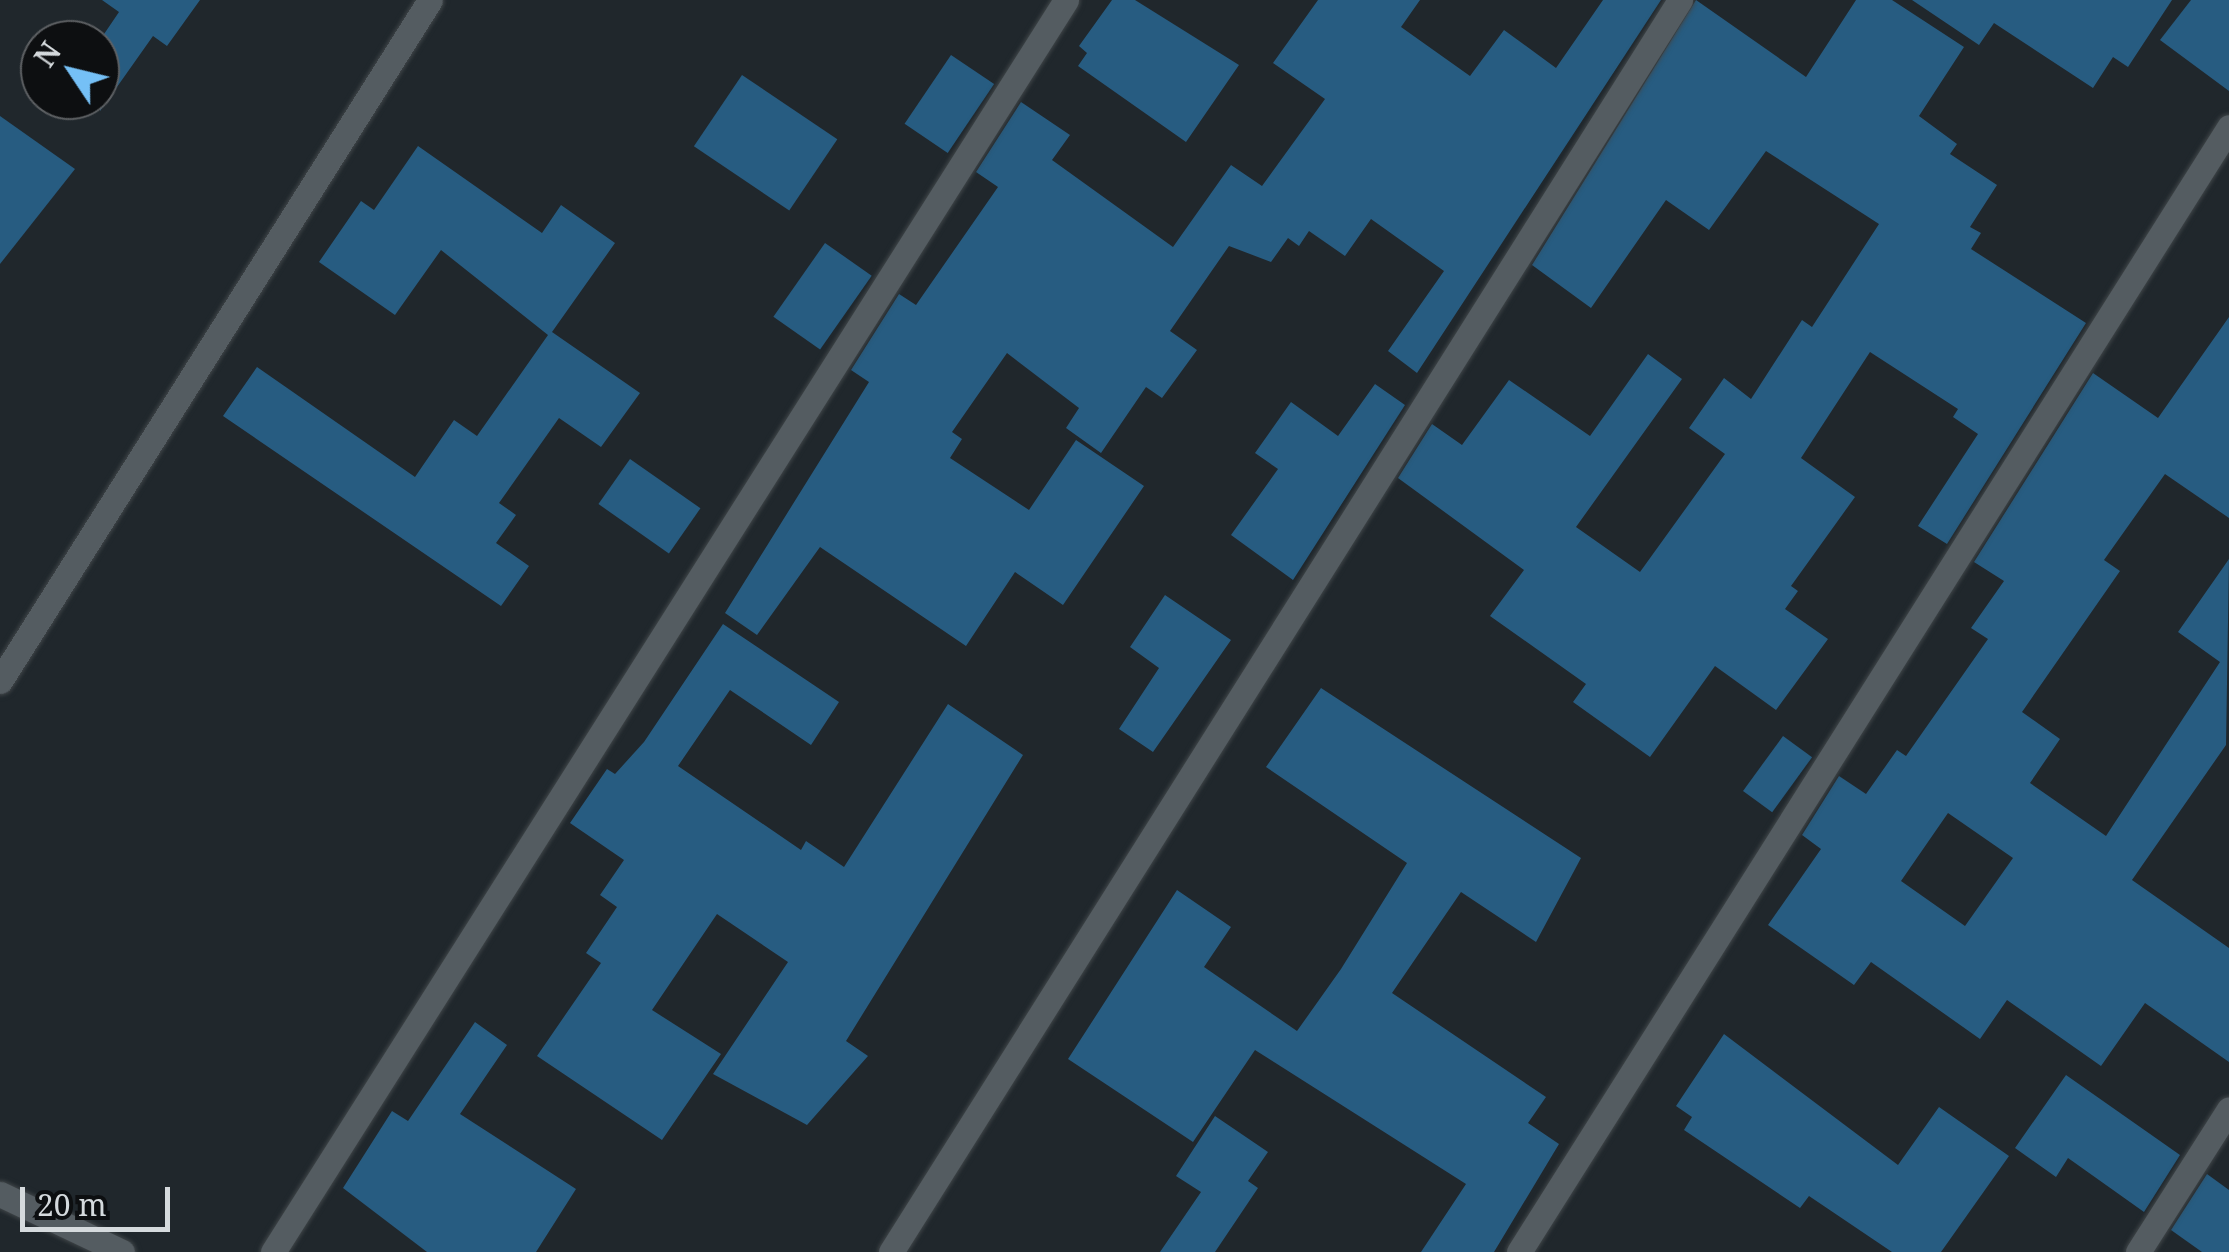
<!DOCTYPE html>
<style>
body{margin:0}
#map{position:relative;width:2229px;height:1252px;overflow:hidden;background:#20272c;font-family:"Noto Serif",serif}
div>[style]{position:absolute}
[style*='--x']{left:calc(var(--x)*1px);top:calc(var(--y)*1px);width:calc(var(--w)*1px);rotate:calc(var(--a)*1deg)}
.building>*{inset:0;background:#275c81;transform-origin:0 0}
.roads{filter:drop-shadow(0 0 2px #3f4548) drop-shadow(0 0 2px #3f4548)}
.minor>*{height:25px;margin:-12.5px;padding:0 12.5px;transform-origin:12.5px;border-radius:12.5px;background:#545c61}
span{translate:-50% -50%;white-space:nowrap;text-align:center;line-height:1.15;-webkit-text-stroke:8px #0d0f11;paint-order:stroke}
.north{position:absolute;left:20px;top:20px;width:100px;height:100px;box-sizing:border-box;background:#0d0f11;border:2px solid #5d6063;border-radius:50%;rotate:305deg;font-size:28px;font-weight:700;line-height:40px;text-align:center;color:#d5dadd}
.north::after{content:'';display:block;margin:auto;width:35px;height:45px;background:#75c0f6;clip-path:polygon(50% 0,100% 100%,50% 72%,0 100%)}
.scale{position:absolute;left:20px;top:1187px;width:150px;height:45px;box-sizing:border-box;border:5px solid #d5dadd;border-top:0;padding-left:12px;font-size:30px;line-height:35px;white-space:nowrap;color:#d5dadd;-webkit-text-stroke:8px #0d0f11;paint-order:stroke}
</style>
<div id="map">
<div class="building">
<i style="clip-path:polygon(102px 0,200px 0,167px 46px,153px 36px,100px 111px,100px 40px,119px 12px)"></i>
<i style="clip-path:polygon(1112px 0,1135px 0,1239px 65px,1186px 142px,1078px 66px,1087px 53px,1079px 46px)"></i>
<i style="clip-path:polygon(1318px 0,1420px 0,1401px 27px,1470px 76px,1504px 30px,1556px 68px,1603px 0,1661px 0,1417px 373px,1388px 351px,1444px 271px,1371px 219px,1345px 256px,1309px 231px,1299px 246px,1288px 238px,1271px 262px,1229px 246px,1170px 331px,1197px 350px,1162px 398px,1146px 387px,1101px 453px,1066px 428px,1079px 408px,1007px 353px,952px 432px,962px 439px,950px 458px,1029px 510px,1076px 440px,1144px 486px,1063px 605px,1015px 572px,966px 646px,820px 547px,757px 635px,725px 613px,869px 382px,851px 370px,899px 294px,916px 305px,998px 187px,976px 172px,1021px 102px,1070px 135px,1052px 160px,1173px 247px,1231px 165px,1262px 186px,1325px 99px,1273px 63px)"></i>
<i style="clip-path:polygon(1696px 0,1806px 77px,1856px 0,1892px 0,1964px 47px,1919px 116px,1957px 144px,1950px 154px,1997px 185px,1970px 227px,1981px 233px,1971px 249px,2086px 323px,1947px 544px,1918px 526px,1978px 434px,1953px 417px,1958px 409px,1870px 352px,1801px 458px,1855px 497px,1791px 586px,1798px 591px,1785px 609px,1828px 639px,1776px 710px,1715px 666px,1650px 757px,1573px 702px,1586px 684px,1490px 616px,1524px 570px,1398px 478px,1432px 424px,1462px 445px,1509px 380px,1590px 436px,1648px 354px,1682px 379px,1576px 527px,1640px 572px,1725px 454px,1689px 428px,1724px 378px,1751px 399px,1802px 320px,1812px 327px,1879px 224px,1766px 151px,1709px 230px,1666px 200px,1591px 308px,1532px 265px)"></i>
<i style="clip-path:polygon(1912px 0,2172px 0,2128px 67px,2113px 57px,2093px 88px,1994px 23px,1979px 45px)"></i>
<i style="clip-path:polygon(2191px 0,2229px 0,2229px 91px,2160px 40px)"></i>
<i style="left:951px;top:55px;width:52px;height:83px;rotate:34deg"></i>
<i style="left:742px;top:75px;width:115px;height:86px;rotate:34deg"></i>
<i style="clip-path:polygon(0 116px,75px 169px,0 264px)"></i>
<i style="clip-path:polygon(418px 146px,542px 233px,561px 205px,615px 243px,552px 332px,640px 393px,601px 447px,559px 418px,499px 503px,516px 515px,496px 543px,529px 566px,501px 606px,223px 416px,257px 367px,415px 477px,454px 420px,477px 436px,548px 335px,441px 250px,395px 315px,319px 262px,361px 201px,374px 210px)"></i>
<i style="left:825px;top:243px;width:57px;height:90px;rotate:35deg"></i>
<i style="clip-path:polygon(evenodd,2229px 317px,2229px 518px,2165px 474px,2104px 560px,2120px 571px,2022px 712px,2060px 739px,2030px 783px,2106px 836px,2220px 662px,2178px 632px,2229px 559px,2226px 745px,2132px 880px,2229px 948px,2229px 1062px,2145px 1003px,2101px 1066px,2007px 1000px,1980px 1039px,1871px 962px,1854px 985px,1768px 925px,1821px 849px,1802px 835px,1839px 776px,1866px 794px,1897px 750px,1906px 756px,1988px 639px,1971px 628px,2004px 581px,1974px 562px,2093px 373px,2158px 418px,2229px 317px,1948px 813px,2013px 858px,1965px 926px,1901px 881px,1948px 813px)"></i>
<i style="clip-path:polygon(1375px 384px,1405px 405px,1293px 580px,1231px 535px,1278px 469px,1255px 453px,1291px 402px,1338px 436px)"></i>
<i style="left:630px;top:459px;width:86px;height:55px;rotate:35deg"></i>
<i style="clip-path:polygon(1165px 595px,1231px 640px,1153px 752px,1119px 729px,1159px 668px,1130px 647px)"></i>
<i style="clip-path:polygon(723px 624px,839px 702px,811px 745px,730px 690px,678px 766px,801px 850px,806px 841px,844px 867px,948px 704px,1023px 755px,846px 1041px,868px 1056px,807px 1125px,713px 1074px,788px 962px,717px 914px,652px 1010px,721px 1054px,662px 1140px,537px 1056px,601px 963px,586px 953px,617px 907px,600px 895px,624px 860px,570px 823px,607px 769px,615px 774px,644px 742px)"></i>
<i style="clip-path:polygon(1321px 688px,1581px 858px,1536px 942px,1461px 892px,1392px 993px,1546px 1097px,1528px 1123px,1559px 1144px,1494px 1252px,1421px 1252px,1466px 1184px,1255px 1050px,1193px 1142px,1068px 1059px,1177px 890px,1231px 927px,1204px 967px,1297px 1031px,1341px 969px,1407px 863px,1266px 767px)"></i>
<i style="left:1783px;top:736px;width:36px;height:68px;rotate:36deg"></i>
<i style="clip-path:polygon(475px 1022px,507px 1045px,460px 1114px,576px 1189px,536px 1252px,427px 1252px,343px 1188px,392px 1111px,408px 1121px)"></i>
<i style="clip-path:polygon(1724px 1034px,1898px 1165px,1939px 1107px,2009px 1156px,1941px 1252px,1892px 1252px,1809px 1196px,1800px 1208px,1684px 1130px,1692px 1117px,1676px 1106px)"></i>
<i style="clip-path:polygon(2066px 1075px,2180px 1155px,2144px 1212px,2068px 1158px,2056px 1177px,2015px 1148px)"></i>
<i style="clip-path:polygon(1215px 1116px,1268px 1152px,1248px 1181px,1258px 1188px,1215px 1252px,1160px 1252px,1201px 1192px,1176px 1176px)"></i>
<i style="clip-path:polygon(2207px 1174px,2229px 1190px,2229px 1252px,2202px 1252px,2171px 1230px)"></i>
</div>
<div class="roads">
<div class="minor">
<i style="--x:0;--y:681;--w:805;--a:-57.73"></i>
<i style="--x:0;--y:1194;--w:135;--a:25.4"></i>
<i style="--x:273;--y:1252;--w:1482;--a:-57.65"></i>
<i style="--x:891;--y:1252;--w:1480;--a:-57.78"></i>
<i style="--x:1519;--y:1252;--w:1330;--a:-57.74"></i>
<i style="--x:2138;--y:1252;--w:169;--a:-57.5"></i>
</div>
</div>
<div class="north">N</div>
<div class="scale">20 m</div>
</div>
